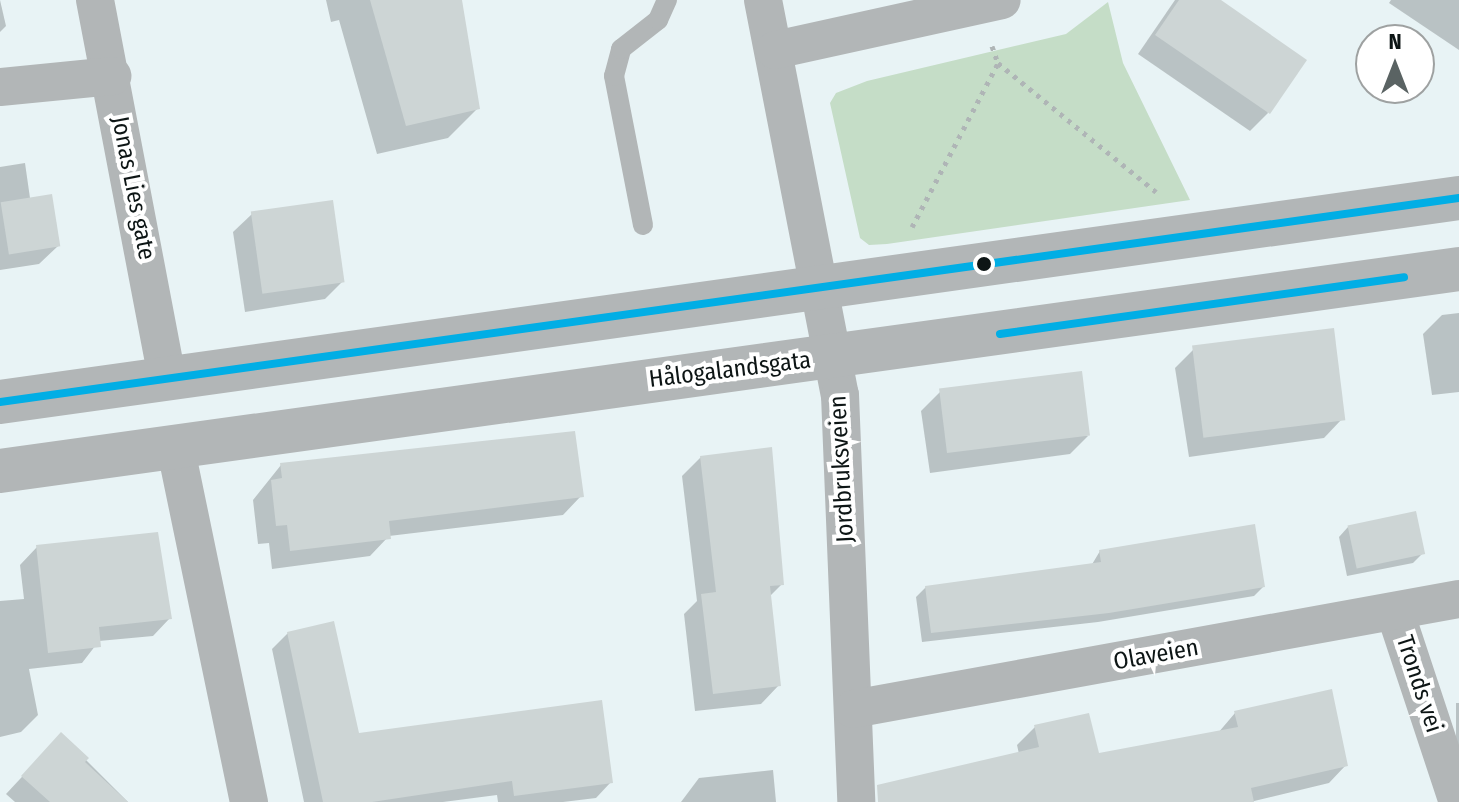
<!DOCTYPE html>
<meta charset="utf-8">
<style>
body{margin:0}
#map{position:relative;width:1459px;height:802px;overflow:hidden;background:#e8f3f5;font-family:"Fira Sans Condensed",sans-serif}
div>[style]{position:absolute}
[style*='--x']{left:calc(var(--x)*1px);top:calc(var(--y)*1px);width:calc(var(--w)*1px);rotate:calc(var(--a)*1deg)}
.green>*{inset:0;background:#c5ddc7}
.shadow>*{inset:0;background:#0003;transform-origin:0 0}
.building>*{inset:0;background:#cdd5d5;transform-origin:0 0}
.path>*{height:5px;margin-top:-2.5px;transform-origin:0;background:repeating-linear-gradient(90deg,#afb5b6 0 4px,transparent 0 10px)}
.service>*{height:20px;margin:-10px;padding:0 10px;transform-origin:10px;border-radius:10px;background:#b2b6b7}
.minor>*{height:38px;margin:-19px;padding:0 19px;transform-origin:19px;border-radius:19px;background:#b2b6b7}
.tertiary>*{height:44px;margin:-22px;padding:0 22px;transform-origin:22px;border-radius:22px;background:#b2b6b7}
.bus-1>*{height:8px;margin:-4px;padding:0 4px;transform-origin:4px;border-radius:4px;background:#01aee5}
.dots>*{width:22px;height:22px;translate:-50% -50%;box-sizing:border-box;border:4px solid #fff;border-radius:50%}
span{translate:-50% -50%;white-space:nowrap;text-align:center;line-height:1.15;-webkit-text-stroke:8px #fff;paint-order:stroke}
.street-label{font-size:24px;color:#0d1515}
.north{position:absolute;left:1355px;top:24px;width:80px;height:80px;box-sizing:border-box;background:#fff;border:2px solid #9ea1a1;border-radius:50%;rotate:0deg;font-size:22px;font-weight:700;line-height:32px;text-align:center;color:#0d1515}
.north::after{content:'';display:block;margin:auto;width:28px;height:36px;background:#5a6363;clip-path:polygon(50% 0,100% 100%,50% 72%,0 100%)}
</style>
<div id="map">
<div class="green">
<i style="clip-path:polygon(1108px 2px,1123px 63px,1190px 200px,887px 244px,869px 245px,860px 238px,830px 103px,836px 93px,867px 81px,1066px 34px)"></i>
</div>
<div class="shadow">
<i style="clip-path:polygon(0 0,6px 26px,0 32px)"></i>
<i style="clip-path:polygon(326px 0,458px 0,478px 108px,448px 138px,377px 154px,339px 20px,331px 22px)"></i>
<i style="clip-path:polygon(1175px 0,1218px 0,1268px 113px,1250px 131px,1138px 54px)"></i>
<i style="clip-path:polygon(1391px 0,1459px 0,1459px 50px,1389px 3px)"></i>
<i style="clip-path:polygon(25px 163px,30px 198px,58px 246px,39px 264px,0 270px,0 167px)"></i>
<i style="clip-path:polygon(252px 214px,343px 281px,325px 299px,245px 312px,233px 232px)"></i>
<i style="clip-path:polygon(1459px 313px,1459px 392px,1432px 395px,1423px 334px,1442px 315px)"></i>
<i style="clip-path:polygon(1193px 350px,1342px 419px,1324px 438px,1189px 457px,1175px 368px)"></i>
<i style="clip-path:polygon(940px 392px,1088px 436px,1070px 454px,930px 473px,921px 411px)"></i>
<i style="clip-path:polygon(701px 457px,782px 584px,769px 597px,779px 685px,761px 704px,695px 711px,684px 614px,697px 601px,682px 476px)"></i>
<i style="clip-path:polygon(281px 465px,581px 496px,563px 515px,389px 536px,370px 556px,272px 569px,269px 543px,258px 544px,253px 500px)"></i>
<i style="clip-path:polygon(1348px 527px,1423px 553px,1413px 563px,1347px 576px,1339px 537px)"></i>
<i style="clip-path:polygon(37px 547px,170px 618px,153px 636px,99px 641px,82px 663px,29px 669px,38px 715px,21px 732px,0 737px,0 601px,24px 599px,20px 565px)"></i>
<i style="clip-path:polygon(1100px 551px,1263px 587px,1254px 596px,1098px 622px,922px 642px,916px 597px,926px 587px,1091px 566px)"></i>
<i style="clip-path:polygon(288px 633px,358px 735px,611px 782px,596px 798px,563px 802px,498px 802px,497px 795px,443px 802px,304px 802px,272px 649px)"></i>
<i style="left:1459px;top:703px;width:52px;height:3px;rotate:90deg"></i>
<i style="clip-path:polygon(1235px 713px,1346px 765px,1329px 783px,1250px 802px,912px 802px,1019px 754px,1017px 745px,1035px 727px,1097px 756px,1218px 733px)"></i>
<i style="clip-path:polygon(61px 735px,128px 802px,15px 802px,6px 794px)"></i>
<i style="clip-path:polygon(773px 770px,776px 802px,681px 802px,699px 778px)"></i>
</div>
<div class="building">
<i style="clip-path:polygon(370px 0,462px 0,480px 109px,406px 126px)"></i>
<i style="clip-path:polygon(1179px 0,1221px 0,1307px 60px,1270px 114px,1155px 35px)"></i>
<i style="left:52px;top:194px;width:53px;height:52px;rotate:81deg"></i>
<i style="left:333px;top:200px;width:83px;height:83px;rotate:82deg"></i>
<i style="left:1334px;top:328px;width:93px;height:143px;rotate:83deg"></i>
<i style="left:1082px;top:371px;width:65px;height:144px;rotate:83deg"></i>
<i style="clip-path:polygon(575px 431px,584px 497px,389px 521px,391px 539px,290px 551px,287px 525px,276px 526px,271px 480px,282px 478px,280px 463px)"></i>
<i style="clip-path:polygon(772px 447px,784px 585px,770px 586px,781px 686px,713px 694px,701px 594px,716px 592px,700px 456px)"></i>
<i style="left:1416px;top:511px;width:44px;height:70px;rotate:78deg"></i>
<i style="clip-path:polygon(1255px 524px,1265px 587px,1109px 613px,931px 633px,925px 586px,1101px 562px,1099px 550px)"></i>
<i style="clip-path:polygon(158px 532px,172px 619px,99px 627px,101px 647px,48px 653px,36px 545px)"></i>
<i style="clip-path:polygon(334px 621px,359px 733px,602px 700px,613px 783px,514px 796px,512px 781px,372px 802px,323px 802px,287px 632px)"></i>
<i style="clip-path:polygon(1332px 689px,1348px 766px,1251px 788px,1254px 802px,878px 802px,877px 785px,1039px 747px,1034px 725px,1089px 713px,1099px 753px,1238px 727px,1234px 711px)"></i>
<i style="clip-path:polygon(61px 732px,89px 758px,85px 762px,128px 802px,50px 802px,21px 776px)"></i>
</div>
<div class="path">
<i style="--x:992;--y:46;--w:18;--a:71"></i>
<i style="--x:998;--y:63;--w:204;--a:39.2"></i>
<i style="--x:912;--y:227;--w:185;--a:-62.3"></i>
</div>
<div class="service">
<i style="--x:643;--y:225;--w:152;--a:-101"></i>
<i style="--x:614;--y:76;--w:28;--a:-75"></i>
<i style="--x:621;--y:49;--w:47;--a:-38.1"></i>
<i style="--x:658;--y:20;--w:22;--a:-66"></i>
</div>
<div class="minor">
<i style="--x:95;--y:0;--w:384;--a:79.2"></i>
<i style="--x:763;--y:0;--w:402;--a:79"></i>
<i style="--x:840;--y:395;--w:407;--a:87.7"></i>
<i style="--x:775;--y:50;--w:232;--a:-12.4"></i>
<i style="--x:0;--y:87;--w:113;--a:-5.6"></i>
<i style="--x:175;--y:445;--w:365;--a:78.3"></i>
<i style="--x:1395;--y:612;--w:200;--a:71.7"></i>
<i style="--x:853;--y:709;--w:616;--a:-10.29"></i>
</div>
<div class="tertiary">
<i style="--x:0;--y:402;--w:1473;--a:-7.96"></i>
<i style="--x:0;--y:471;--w:1473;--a:-7.88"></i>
</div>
<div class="bus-1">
<i style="--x:1000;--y:334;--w:408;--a:-8"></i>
<i style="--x:0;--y:402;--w:1473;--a:-7.96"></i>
</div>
<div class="dots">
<i style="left:984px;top:264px;background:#0d1515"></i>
</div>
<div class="street-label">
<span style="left:133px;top:188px;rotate:79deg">Jonas Lies gate</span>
<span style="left:730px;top:370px;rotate:-7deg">Hålogalandsgata</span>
<span style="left:842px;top:469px;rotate:-93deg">Jordbruksveien</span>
<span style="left:1156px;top:655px;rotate:-10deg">Olaveien</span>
<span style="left:1419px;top:684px;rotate:72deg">Tronds vei</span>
</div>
<div class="north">N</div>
</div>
